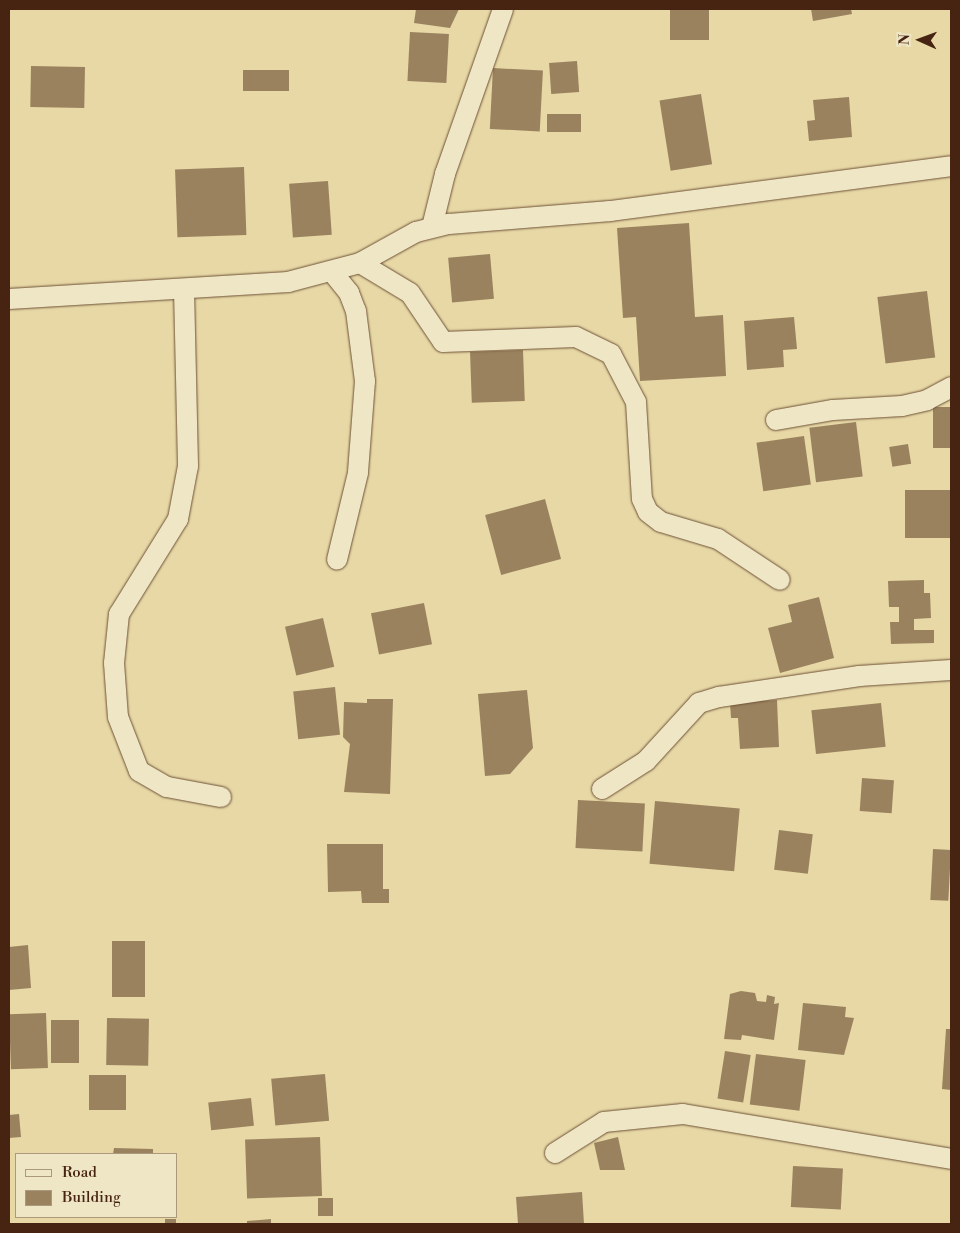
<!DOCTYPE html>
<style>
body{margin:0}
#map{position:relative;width:960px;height:1233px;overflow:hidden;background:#e7d8a6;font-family:"Libre Bodoni",serif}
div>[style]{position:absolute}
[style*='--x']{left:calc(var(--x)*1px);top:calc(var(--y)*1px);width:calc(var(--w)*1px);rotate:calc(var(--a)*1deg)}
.building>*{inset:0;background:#9a825e;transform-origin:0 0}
.roads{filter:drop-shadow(0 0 1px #6e5136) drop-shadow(0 0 1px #6e5136)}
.street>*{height:20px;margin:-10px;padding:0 10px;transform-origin:10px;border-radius:10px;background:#efe6c5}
span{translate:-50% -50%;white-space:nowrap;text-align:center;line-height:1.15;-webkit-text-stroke:4.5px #efe6c5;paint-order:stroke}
.frame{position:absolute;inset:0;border:10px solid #462411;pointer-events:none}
.legend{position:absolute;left:15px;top:1153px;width:162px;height:65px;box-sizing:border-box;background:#efe6c5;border:1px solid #ab987d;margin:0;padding:6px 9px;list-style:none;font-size:15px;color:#462411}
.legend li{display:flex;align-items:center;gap:10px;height:25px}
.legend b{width:25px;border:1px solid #ab987d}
.north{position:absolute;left:895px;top:15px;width:50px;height:50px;-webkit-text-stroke:4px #efe6c5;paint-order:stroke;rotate:272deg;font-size:14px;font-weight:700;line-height:20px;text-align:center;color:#462411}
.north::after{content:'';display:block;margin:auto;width:18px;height:22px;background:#462411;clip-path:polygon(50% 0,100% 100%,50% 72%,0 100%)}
</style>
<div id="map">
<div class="building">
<i style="clip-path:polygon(416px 9px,459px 9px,450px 28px,414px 23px)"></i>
<i style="left:670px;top:9px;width:39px;height:31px"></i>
<i style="clip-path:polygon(811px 9px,851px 9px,852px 14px,813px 21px)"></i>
<i style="left:410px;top:32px;width:39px;height:49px;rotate:3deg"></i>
<i style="left:577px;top:61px;width:31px;height:28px;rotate:86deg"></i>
<i style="left:31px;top:66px;width:54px;height:41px;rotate:1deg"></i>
<i style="left:493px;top:68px;width:50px;height:61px;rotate:3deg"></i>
<i style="left:289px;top:70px;width:21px;height:46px;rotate:90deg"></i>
<i style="left:701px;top:94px;width:71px;height:42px;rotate:81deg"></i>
<i style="clip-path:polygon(849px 97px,852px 137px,809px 141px,807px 121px,815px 120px,813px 100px)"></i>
<i style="left:581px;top:114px;width:18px;height:34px;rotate:90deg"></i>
<i style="left:244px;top:167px;width:68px;height:69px;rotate:88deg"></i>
<i style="left:328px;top:181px;width:54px;height:39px;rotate:86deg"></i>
<i style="clip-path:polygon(689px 223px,695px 317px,723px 315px,726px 376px,640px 381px,636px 317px,623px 318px,617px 228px)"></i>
<i style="left:490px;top:254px;width:45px;height:42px;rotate:85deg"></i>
<i style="left:927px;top:291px;width:67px;height:50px;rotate:83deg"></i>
<i style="clip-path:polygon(794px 317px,797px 349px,783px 350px,784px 367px,747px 370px,744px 321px)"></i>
<i style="left:523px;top:350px;width:51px;height:53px;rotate:88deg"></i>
<i style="left:951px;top:407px;width:41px;height:18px;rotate:90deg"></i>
<i style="left:856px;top:422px;width:55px;height:47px;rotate:83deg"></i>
<i style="left:804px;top:436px;width:49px;height:48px;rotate:82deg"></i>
<i style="left:908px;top:444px;width:20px;height:19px;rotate:81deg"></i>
<i style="left:951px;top:490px;width:48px;height:46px;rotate:90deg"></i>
<i style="left:545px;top:499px;width:62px;height:62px;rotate:75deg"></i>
<i style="clip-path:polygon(924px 580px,924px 593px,930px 593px,931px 618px,914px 619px,914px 630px,934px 630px,934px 643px,891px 644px,890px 622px,899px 622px,899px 607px,889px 607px,888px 581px)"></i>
<i style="clip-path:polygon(819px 597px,834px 658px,780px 673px,768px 628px,792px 622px,788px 605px)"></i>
<i style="left:424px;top:603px;width:42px;height:54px;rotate:79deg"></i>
<i style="left:323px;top:618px;width:50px;height:39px;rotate:77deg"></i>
<i style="left:335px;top:687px;width:48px;height:42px;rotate:84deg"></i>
<i style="clip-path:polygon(527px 690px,533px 748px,510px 774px,485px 776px,478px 694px)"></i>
<i style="clip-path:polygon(367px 699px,393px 699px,390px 794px,344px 792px,350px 744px,343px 737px,344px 702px,367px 703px)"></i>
<i style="clip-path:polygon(777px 700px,779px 747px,740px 749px,738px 718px,731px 718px,730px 703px)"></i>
<i style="left:881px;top:703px;width:44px;height:70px;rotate:84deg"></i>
<i style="left:862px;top:778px;width:32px;height:33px;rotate:4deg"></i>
<i style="left:578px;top:800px;width:67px;height:48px;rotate:3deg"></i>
<i style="left:655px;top:801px;width:85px;height:63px;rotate:5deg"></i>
<i style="left:779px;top:830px;width:34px;height:40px;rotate:7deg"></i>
<i style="clip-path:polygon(327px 844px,383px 844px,383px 889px,389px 889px,389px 903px,362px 903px,361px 891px,328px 892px)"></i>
<i style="left:933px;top:849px;width:18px;height:51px;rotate:3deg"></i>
<i style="left:112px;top:941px;width:33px;height:56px"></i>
<i style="clip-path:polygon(28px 945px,31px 988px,9px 990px,9px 947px)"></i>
<i style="clip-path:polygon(741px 991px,755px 993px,757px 1001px,766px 1002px,767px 995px,775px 997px,774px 1004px,779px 1003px,774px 1040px,742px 1035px,741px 1040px,724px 1039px,730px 994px)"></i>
<i style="clip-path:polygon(803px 1003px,846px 1007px,845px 1017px,854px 1018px,844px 1055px,798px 1050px)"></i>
<i style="left:46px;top:1013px;width:55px;height:37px;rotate:88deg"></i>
<i style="left:107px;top:1018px;width:42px;height:47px;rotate:1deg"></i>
<i style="left:51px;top:1020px;width:28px;height:43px"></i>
<i style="clip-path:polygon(946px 1029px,951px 1029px,951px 1090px,942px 1089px)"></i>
<i style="left:725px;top:1051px;width:26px;height:48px;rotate:9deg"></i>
<i style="left:756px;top:1054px;width:50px;height:51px;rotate:7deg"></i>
<i style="left:325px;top:1074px;width:47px;height:54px;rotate:85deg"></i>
<i style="left:89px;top:1075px;width:37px;height:35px"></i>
<i style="left:251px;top:1098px;width:28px;height:43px;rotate:84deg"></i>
<i style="clip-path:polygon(19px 1114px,21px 1137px,9px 1138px,9px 1115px)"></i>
<i style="left:320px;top:1137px;width:59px;height:75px;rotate:88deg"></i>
<i style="clip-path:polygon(618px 1137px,625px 1170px,600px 1170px,594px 1143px)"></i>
<i style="clip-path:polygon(114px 1148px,153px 1149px,153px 1154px,113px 1154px)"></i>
<i style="left:793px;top:1166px;width:50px;height:41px;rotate:3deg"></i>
<i style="clip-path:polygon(582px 1192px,584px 1224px,518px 1224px,516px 1197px)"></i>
<i style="left:318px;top:1198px;width:15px;height:18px"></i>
<i style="left:165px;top:1219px;width:11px;height:5px"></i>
<i style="clip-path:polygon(271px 1219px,271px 1224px,247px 1224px,247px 1221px)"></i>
</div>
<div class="roads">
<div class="street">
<i style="--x:432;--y:227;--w:55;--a:-76.2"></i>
<i style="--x:445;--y:174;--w:175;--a:-70.6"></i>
<i style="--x:360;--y:263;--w:58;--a:31"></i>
<i style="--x:410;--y:293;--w:59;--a:56"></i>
<i style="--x:443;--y:342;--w:133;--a:-2.2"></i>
<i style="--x:576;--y:337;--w:39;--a:26"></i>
<i style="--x:611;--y:354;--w:54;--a:62.5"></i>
<i style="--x:636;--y:402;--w:97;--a:86.5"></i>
<i style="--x:642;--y:499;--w:14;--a:65"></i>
<i style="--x:648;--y:512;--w:16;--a:38"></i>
<i style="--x:661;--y:522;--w:59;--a:16.6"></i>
<i style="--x:718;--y:539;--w:74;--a:33.5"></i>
<i style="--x:333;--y:273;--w:26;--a:51"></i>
<i style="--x:349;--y:293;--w:19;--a:69"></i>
<i style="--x:356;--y:311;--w:71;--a:82.7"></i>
<i style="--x:365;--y:381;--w:92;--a:94.4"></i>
<i style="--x:358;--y:473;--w:89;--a:103.6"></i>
<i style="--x:184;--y:289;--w:177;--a:88.7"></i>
<i style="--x:188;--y:466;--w:54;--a:100.7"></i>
<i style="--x:178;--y:519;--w:112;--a:121.8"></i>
<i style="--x:119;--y:614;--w:49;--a:95.8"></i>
<i style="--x:114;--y:663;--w:54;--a:85.8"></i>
<i style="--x:118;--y:717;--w:58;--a:68.7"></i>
<i style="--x:139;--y:771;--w:32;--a:30"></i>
<i style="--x:167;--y:787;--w:55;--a:10.5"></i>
<i style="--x:9;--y:299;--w:280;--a:-3.5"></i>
<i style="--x:288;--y:282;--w:74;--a:-14.8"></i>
<i style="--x:360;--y:263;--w:64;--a:-29"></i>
<i style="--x:416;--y:232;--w:34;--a:-14"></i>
<i style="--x:449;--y:224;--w:162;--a:-4.6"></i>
<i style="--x:610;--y:211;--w:344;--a:-7.5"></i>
<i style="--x:776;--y:420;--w:58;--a:-10"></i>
<i style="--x:833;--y:410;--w:69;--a:-3.3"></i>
<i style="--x:902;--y:406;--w:26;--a:-13"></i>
<i style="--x:927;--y:400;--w:27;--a:-28"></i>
<i style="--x:602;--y:789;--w:52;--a:-32.5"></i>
<i style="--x:646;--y:761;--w:79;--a:-47.6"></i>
<i style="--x:699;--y:703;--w:21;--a:-17"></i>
<i style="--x:719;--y:697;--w:142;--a:-8.5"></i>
<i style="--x:859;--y:676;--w:92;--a:-3.7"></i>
<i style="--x:555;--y:1153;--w:58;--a:-32.3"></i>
<i style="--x:604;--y:1122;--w:79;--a:-5.8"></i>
<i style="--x:683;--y:1114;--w:272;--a:9.5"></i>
</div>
</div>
<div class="frame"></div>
<ul class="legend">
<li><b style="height:6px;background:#efe6c5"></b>Road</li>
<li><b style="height:14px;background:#9a825e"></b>Building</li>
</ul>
<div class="north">N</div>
</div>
